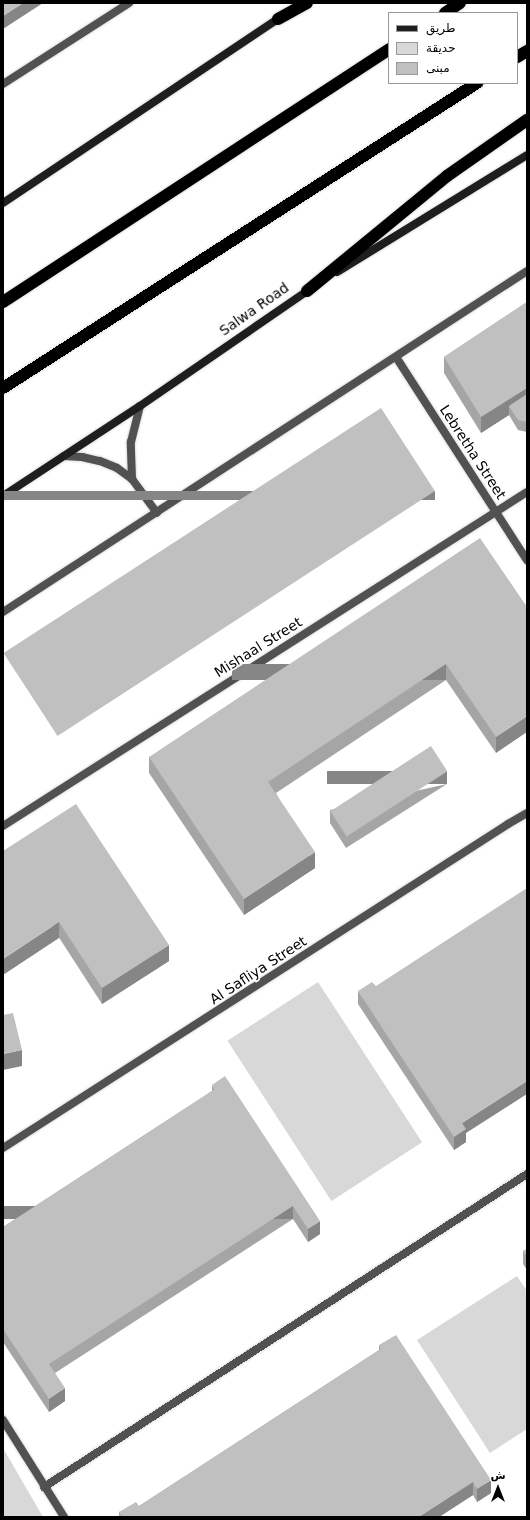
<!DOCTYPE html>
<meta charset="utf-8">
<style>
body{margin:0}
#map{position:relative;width:530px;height:1520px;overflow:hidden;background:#fff;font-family:"DejaVu Sans",Vazirmatn,sans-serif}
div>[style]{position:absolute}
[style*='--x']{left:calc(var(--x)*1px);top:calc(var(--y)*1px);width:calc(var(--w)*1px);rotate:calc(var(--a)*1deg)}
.green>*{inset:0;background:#d8d8d8;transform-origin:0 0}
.roads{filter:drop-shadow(0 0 1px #dbdbdb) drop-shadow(0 0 1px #dbdbdb)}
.service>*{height:8px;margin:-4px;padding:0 4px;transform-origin:4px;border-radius:4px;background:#515151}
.minor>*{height:8px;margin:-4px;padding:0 4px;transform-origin:4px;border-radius:4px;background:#515151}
.secondary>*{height:8px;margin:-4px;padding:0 4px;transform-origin:4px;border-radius:4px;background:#1e1e1e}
.motorway>*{height:12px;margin:-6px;padding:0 6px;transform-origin:6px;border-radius:6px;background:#000}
.wall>*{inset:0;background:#a5a5a5}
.shaded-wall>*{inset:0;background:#868686;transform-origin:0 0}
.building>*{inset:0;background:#c0c0c0;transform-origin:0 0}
span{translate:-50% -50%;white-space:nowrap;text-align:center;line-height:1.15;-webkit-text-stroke:3.5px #fff;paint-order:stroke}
.street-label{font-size:14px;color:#000}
.frame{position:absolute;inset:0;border:4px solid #000;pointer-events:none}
.legend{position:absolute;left:388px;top:12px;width:130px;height:72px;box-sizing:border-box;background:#fff;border:1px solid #999;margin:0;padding:5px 7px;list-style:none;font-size:12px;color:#000}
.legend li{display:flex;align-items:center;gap:8px;height:20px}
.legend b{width:20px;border:1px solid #999}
.north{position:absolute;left:478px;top:1468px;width:40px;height:40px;-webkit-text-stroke:3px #fff;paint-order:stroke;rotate:0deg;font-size:11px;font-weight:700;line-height:16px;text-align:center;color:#000}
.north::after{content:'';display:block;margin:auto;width:14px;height:18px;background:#000;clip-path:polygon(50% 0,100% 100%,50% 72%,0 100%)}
</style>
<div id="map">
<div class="green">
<i style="left:318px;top:982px;width:191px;height:108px;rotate:57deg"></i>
<i style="clip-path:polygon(517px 1276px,527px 1291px,527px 1429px,490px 1453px,417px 1340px)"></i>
<i style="clip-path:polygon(3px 1448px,43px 1517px,3px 1517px)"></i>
</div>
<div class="roads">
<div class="service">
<i style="--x:3;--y:84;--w:150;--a:-32.7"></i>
<i style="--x:64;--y:456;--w:18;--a:3"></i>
<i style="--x:82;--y:457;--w:18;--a:13"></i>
<i style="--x:100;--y:461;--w:18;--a:22"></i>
<i style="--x:117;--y:468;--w:19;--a:36"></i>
<i style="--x:132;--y:479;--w:42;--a:53.7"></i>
<i style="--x:132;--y:479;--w:37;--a:-92"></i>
<i style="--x:131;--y:442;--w:37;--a:-76"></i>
<i style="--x:3;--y:612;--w:625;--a:-33.05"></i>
<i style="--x:44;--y:1487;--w:576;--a:-32.94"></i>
</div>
<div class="minor">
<i style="--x:396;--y:357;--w:242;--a:57.2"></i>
<i style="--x:3;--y:826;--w:621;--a:-32.51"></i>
<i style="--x:3;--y:1148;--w:600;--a:-32.68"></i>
<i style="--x:508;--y:824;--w:22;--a:-30"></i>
<i style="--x:3;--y:1420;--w:115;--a:57.8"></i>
</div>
<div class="secondary">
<i style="--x:3;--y:203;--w:334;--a:-33.8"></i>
<i style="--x:337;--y:272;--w:223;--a:-31.6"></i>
<i style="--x:3;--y:496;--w:164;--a:-33.3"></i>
<i style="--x:140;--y:406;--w:206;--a:-34.5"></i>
</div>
<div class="motorway">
<i style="--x:445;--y:13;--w:18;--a:-34"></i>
<i style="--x:278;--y:19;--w:33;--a:-29"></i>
<i style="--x:517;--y:57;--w:12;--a:-31"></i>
<i style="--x:307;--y:291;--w:181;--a:-39.4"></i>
<i style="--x:447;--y:176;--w:98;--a:-35"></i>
<i style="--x:3;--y:302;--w:462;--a:-33.2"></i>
<i style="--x:3;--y:388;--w:564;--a:-32.76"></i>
</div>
</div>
<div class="wall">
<i style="clip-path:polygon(527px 302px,527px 432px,518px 430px,509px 415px,481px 433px,444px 373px,444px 357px)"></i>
<i style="clip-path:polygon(527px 607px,496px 753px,446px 680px,276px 793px,315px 868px,244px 915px,149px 773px,149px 757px)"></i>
<i style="clip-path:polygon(447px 784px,346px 848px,330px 823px,330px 810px)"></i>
<i style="clip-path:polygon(3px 851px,169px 961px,102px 1004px)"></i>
<i style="clip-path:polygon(358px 991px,466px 1133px,466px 1142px,454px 1150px,358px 1004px)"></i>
<i style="clip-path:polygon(212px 1085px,320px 1234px,308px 1242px,293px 1219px,55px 1373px,65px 1401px,49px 1412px,3px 1342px,3px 1227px,212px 1091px)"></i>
<i style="clip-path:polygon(527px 1249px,527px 1270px,523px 1264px,523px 1251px)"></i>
<i style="clip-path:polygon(379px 1345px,491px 1493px,477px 1502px,473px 1495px,439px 1517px,119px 1517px,119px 1512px,139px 1506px,379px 1350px)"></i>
</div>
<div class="shaded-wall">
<i style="clip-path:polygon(23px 3px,43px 3px,3px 29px,3px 16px)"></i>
<i style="clip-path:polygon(527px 388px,527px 404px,509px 406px,509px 415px,481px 433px,481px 417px)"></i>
<i style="left:435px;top:491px;width:9px;height:514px;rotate:90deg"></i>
<i style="left:446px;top:664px;width:16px;height:214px;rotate:90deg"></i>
<i style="clip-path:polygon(527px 716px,527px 732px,496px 753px,496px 737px)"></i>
<i style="left:447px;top:771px;width:13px;height:120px;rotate:90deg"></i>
<i style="clip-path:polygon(315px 852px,315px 868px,244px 915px,244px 899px)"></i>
<i style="clip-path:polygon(59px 922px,59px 938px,3px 975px,3px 959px)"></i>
<i style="clip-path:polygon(169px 945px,169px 961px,102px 1004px,102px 988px)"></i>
<i style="clip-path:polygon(22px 1050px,22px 1066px,3px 1070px,3px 1054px)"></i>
<i style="clip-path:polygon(527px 1081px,527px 1094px,466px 1133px,466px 1142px,454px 1150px,454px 1137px,462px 1123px)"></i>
<i style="left:293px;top:1206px;width:13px;height:291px;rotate:90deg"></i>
<i style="clip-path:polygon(320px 1221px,320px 1234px,308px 1242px,308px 1229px)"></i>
<i style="clip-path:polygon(65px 1388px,65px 1401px,49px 1412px,49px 1399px)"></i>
<i style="clip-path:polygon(491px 1480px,491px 1493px,477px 1502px,477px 1489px)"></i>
<i style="clip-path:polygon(473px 1482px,473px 1495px,439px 1517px,419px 1517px)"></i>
</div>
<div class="building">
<i style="clip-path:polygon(3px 3px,23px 3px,3px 16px)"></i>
<i style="clip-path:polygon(527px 302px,527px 388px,481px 417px,444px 357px)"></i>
<i style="clip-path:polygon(527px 394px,527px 422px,518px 420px,509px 406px)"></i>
<i style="left:381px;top:408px;width:99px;height:450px;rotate:57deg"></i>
<i style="clip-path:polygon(480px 538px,527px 607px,527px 716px,496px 737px,446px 664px,268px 782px,315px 852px,244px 899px,149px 757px)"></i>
<i style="left:431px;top:746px;width:30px;height:120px;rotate:57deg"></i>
<i style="clip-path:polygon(76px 804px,169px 945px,102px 988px,59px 922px,3px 959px,3px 851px)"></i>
<i style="clip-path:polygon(527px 888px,527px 1081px,462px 1123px,466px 1129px,454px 1137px,358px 991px,372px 982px,376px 986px)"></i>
<i style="clip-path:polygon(13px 1013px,22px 1050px,3px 1054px,3px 1015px)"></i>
<i style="clip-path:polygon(225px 1076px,320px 1221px,308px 1229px,293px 1206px,49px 1364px,65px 1388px,49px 1399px,3px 1329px,3px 1227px,215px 1089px,212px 1085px)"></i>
<i style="clip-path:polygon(527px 1249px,527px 1257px,523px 1251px)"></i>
<i style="clip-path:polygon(396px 1335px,491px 1480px,477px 1489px,473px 1482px,419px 1517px,122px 1517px,119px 1512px,136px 1502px,139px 1506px,381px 1349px,379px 1345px)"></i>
</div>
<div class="street-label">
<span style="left:254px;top:309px;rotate:-35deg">Salwa Road</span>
<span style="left:473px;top:452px;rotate:57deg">Lebretha Street</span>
<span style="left:258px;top:647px;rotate:-32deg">Mishaal Street</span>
<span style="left:258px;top:970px;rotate:-33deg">Al Safliya Street</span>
</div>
<div class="frame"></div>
<ul class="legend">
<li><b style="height:5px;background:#1e1e1e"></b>طريق</li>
<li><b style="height:11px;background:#d8d8d8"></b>حديقة</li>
<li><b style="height:11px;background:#c0c0c0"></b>مبنى</li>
</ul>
<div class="north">ش</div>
</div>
